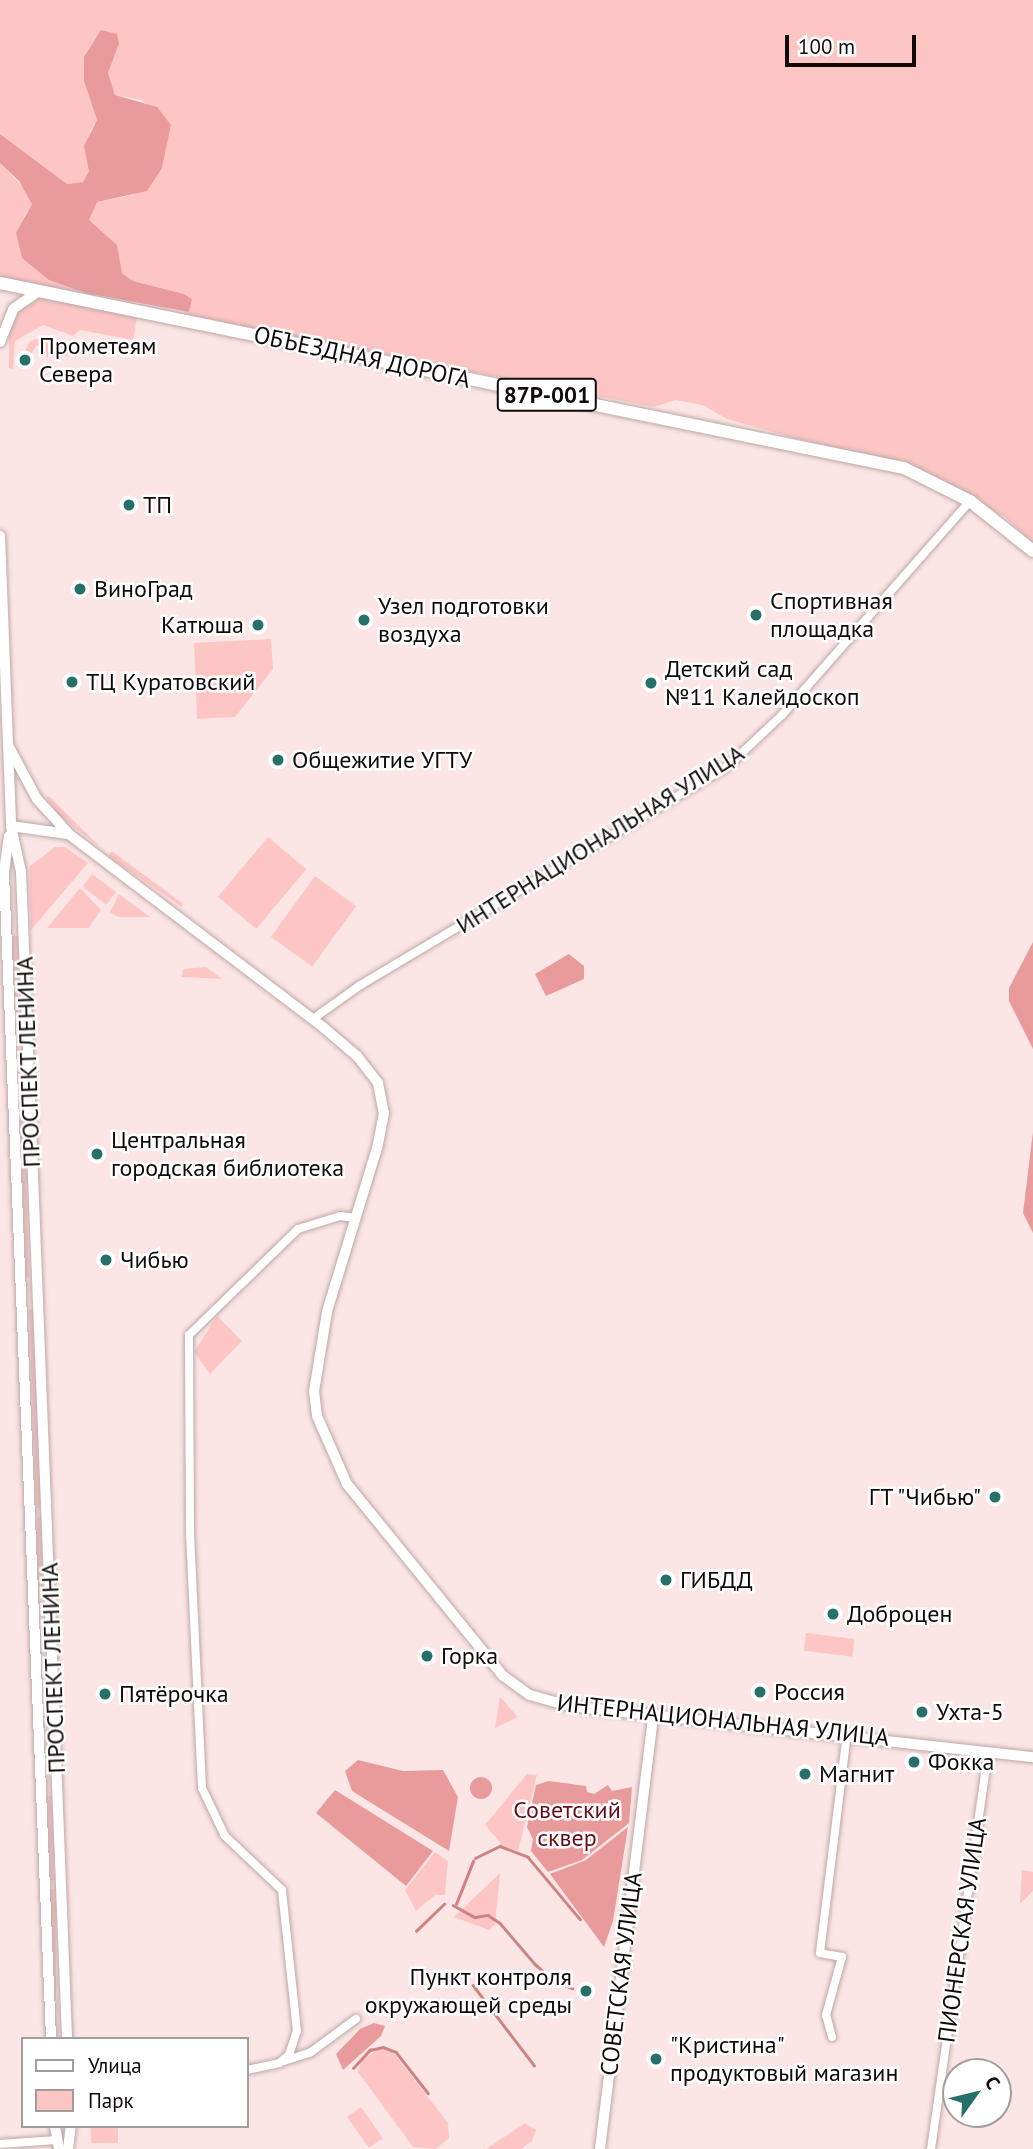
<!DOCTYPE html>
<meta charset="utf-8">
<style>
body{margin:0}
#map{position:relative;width:1033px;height:2149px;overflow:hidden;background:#fce6e5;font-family:"PT Sans",sans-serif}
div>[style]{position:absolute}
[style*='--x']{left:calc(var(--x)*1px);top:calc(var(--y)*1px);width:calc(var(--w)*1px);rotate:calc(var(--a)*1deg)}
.green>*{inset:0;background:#fdc6c5;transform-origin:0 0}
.forest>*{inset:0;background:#e99b9c}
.round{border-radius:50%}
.stream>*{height:2.5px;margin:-1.25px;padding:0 1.25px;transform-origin:1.25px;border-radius:1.25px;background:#ce8383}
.roads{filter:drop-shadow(0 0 2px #bda8a7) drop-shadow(0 0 2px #bda8a7)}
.minor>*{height:8px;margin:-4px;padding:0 4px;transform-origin:4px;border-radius:4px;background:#fff}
.tertiary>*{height:10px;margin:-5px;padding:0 5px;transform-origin:5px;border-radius:5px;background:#fff}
.secondary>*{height:10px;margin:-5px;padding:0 5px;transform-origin:5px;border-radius:5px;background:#fff}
.primary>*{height:12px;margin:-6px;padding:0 6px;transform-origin:6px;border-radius:6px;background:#fff}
.dots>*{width:19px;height:19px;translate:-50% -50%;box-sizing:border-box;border:4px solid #fff;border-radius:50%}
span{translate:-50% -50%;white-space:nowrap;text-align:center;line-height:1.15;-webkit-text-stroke:5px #fff;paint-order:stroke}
.shield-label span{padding:2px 5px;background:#fff;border:2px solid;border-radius:5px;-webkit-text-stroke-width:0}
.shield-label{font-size:23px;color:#110a0a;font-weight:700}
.poi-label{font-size:24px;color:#110a0a}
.left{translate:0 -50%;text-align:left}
.right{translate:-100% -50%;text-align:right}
.street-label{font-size:24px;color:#110a0a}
.park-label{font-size:24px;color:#680c1b}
.legend{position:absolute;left:21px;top:2037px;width:228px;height:91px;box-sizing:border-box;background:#fff;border:2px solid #a09d9d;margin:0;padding:9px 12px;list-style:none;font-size:21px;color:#110a0a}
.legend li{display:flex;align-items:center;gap:14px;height:35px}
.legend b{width:35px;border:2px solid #a09d9d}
.north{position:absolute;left:942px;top:2058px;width:70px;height:70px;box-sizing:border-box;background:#fff;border:2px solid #a09d9d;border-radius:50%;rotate:56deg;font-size:19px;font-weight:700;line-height:28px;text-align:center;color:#110a0a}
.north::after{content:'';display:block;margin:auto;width:24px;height:32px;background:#277069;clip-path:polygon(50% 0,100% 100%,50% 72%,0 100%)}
.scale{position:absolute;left:785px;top:35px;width:131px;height:32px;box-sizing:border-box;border:4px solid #110a0a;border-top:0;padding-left:9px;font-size:21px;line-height:24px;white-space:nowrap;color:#110a0a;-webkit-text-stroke:5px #fff;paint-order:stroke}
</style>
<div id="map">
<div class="green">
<i style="clip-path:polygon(0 0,1033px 0,1033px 543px,1006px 518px,940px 479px,727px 419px,703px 405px,675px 400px,654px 407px,288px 336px,279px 328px,257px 330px,0 279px,0 163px,30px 195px,32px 204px,24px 216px,49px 280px,85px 293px,184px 313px,184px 294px,133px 281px,121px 272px,117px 245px,89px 220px,96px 202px,133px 195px,162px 168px,171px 125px,142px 100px,115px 95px,108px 73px,119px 45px,84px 81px,97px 120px,90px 131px,89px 171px,83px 182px,67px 184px,0 134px)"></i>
<i style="clip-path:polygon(39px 297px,137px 318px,133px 340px,80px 330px,73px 336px,43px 325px,15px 341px,13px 369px,9px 368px,9px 330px,17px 311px)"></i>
<i style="clip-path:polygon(46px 337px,60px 340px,69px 356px,46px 357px,46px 351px,36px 345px,30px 357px,24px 353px,30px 341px)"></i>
<i style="clip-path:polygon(271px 639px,273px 669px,235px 717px,197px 719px,194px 643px)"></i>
<i style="clip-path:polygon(46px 796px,50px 797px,101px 848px,56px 813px)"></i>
<i style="left:268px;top:837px;width:50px;height:78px;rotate:40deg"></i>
<i style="clip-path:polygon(55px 847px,65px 847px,88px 863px,31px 930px,29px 867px)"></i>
<i style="clip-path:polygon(112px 851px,182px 903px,182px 907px,108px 856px)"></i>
<i style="left:92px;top:874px;width:30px;height:16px;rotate:37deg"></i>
<i style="left:315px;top:876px;width:51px;height:75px;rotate:36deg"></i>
<i style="clip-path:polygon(80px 888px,101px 910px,89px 928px,47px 928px)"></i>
<i style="clip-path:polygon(119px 894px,150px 917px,118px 917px,110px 912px)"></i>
<i style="left:12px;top:936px;width:6px;height:101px"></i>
<i style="clip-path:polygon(206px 967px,222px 979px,182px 977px,183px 969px)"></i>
<i style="clip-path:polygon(17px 1049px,23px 1049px,29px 1278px,26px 1277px)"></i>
<i style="clip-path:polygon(33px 1309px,41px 1507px,36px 1508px,29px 1310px)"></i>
<i style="clip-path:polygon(217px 1316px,242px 1341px,210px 1374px,194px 1352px)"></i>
<i style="left:37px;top:1517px;width:5px;height:79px"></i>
<i style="left:806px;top:1633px;width:49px;height:18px;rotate:7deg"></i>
<i style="clip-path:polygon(500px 1697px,518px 1717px,495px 1728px)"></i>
<i style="clip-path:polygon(527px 1774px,537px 1775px,518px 1851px,503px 1846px,485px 1825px)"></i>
<i style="left:52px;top:1796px;width:84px;height:5px;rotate:88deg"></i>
<i style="clip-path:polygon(435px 1852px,448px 1861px,445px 1895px,435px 1895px,416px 1911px,405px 1890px)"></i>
<i style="clip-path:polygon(1022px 1870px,1033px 1872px,1033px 1891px,1020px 1904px)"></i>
<i style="clip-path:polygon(500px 1873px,495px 1924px,489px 1930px,454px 1917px)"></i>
<i style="left:50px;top:1889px;width:6px;height:110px"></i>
<i style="clip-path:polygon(379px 2049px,392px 2051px,448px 2123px,449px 2138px,436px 2149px,413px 2147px,358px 2072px,361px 2061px)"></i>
<i style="left:361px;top:2107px;width:38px;height:17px;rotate:55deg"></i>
<i style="clip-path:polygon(525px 2123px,536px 2130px,532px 2141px,521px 2149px,486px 2149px)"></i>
<i style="left:91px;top:2126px;width:27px;height:17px"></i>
</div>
<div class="forest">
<i style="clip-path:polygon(101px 30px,117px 34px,119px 44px,108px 73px,115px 95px,157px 107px,171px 125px,162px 168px,147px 191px,97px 202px,89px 220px,117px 245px,122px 273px,133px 281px,184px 294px,192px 299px,189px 312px,85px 293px,49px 280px,22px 258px,16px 233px,32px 204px,19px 181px,0 163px,0 134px,67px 184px,83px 182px,89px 171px,84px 146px,97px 120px,84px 81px,84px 57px)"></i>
<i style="clip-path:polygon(1033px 942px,1033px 1049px,1009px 1001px,1009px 988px)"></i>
<i style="clip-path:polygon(569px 954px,584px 966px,584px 979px,546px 996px,535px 974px)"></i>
<i style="clip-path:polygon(1033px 1132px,1033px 1233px,1023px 1213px)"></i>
<i style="clip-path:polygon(358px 1760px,403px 1771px,443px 1770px,458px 1797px,449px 1851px,352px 1791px,345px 1771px)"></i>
<i class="round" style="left:470px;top:1777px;width:22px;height:22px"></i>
<i style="clip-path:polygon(549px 1781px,586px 1786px,587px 1792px,594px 1794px,608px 1785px,612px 1791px,632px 1787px,629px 1823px,582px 1860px,548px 1872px,531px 1851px,533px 1839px,527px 1827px,536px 1785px)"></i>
<i style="clip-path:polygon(335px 1790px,433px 1851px,406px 1886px,316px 1813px)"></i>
<i style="clip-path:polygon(628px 1827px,613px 1921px,604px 1947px,550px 1874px,586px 1860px)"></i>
<i style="clip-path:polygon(374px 2023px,385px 2026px,381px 2036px,343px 2070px,336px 2054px,360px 2029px)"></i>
</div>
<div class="stream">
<i style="--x:475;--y:1858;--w:28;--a:-26"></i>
<i style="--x:500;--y:1846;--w:30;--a:21"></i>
<i style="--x:528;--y:1857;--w:81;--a:50"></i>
<i style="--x:456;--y:1904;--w:46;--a:-68.4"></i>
<i style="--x:453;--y:1905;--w:25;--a:29"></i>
<i style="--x:475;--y:1917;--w:13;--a:-9"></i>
<i style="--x:488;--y:1915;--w:14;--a:34"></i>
<i style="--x:500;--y:1923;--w:54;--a:49.5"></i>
<i style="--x:535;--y:1964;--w:24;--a:42"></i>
<i style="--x:553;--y:1980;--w:21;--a:23"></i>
<i style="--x:416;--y:1931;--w:39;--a:-44"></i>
<i style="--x:473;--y:1985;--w:101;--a:52.7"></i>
<i style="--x:353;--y:2068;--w:25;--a:-47"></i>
<i style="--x:370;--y:2050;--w:13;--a:-13"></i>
<i style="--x:383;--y:2047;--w:14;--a:21"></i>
<i style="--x:396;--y:2052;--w:52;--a:52"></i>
</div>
<div class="roads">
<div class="minor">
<i style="--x:313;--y:1019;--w:57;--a:-35.7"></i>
<i style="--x:359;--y:986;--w:431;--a:-30.8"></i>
<i style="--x:729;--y:765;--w:73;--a:-43.3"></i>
<i style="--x:782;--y:715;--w:285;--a:-48.7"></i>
<i style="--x:832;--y:2037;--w:23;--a:-105"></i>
<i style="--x:826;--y:2015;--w:60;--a:-74.6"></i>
<i style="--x:842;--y:1957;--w:22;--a:-170"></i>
<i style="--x:820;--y:1953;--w:221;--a:-83"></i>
<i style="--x:284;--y:2061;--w:28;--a:-18"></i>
<i style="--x:311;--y:2052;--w:56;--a:-36.3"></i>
<i style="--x:247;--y:2070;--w:33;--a:-12"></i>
<i style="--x:279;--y:2063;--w:13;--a:-39"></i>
<i style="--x:289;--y:2055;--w:25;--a:-72"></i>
<i style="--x:297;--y:2031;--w:142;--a:-96.1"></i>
<i style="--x:282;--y:1890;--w:79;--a:-136.5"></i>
<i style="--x:225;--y:1836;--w:53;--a:-115.6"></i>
<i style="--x:202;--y:1788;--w:255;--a:-92.7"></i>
<i style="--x:190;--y:1533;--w:198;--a:-90.3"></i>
<i style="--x:189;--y:1335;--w:152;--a:-44.2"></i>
<i style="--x:298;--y:1229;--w:44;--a:-17.2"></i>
<i style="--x:340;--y:1216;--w:16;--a:7"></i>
<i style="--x:0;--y:2144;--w:56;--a:-4.1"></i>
<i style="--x:931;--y:2149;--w:401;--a:-81.8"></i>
</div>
<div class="tertiary">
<i style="--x:600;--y:2149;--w:437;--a:-83"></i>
</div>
<div class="secondary">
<i style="--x:0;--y:342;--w:35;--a:-68"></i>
<i style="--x:13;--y:309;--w:32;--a:-35"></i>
<i style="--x:0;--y:536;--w:290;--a:87.8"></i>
<i style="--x:11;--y:826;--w:47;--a:77.7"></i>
<i style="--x:21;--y:872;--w:1168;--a:87.74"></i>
<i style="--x:8;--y:745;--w:61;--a:61.8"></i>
<i style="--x:37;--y:799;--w:49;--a:47.5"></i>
<i style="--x:70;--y:835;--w:319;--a:37.2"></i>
<i style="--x:324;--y:1028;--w:43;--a:40.3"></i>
<i style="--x:357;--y:1056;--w:34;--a:52"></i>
<i style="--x:378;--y:1083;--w:31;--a:79"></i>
<i style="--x:384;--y:1113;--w:36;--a:101"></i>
<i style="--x:377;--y:1148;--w:171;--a:107"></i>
<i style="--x:327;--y:1312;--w:80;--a:99.3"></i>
<i style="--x:314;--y:1391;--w:25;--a:83"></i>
<i style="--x:317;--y:1416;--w:74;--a:66.2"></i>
<i style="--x:347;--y:1484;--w:246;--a:50.9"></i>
<i style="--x:502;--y:1675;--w:34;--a:36"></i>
<i style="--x:530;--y:1695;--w:41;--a:15.8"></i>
<i style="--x:569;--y:1706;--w:467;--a:6.3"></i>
<i style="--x:11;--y:826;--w:57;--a:8.1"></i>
<i style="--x:9;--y:836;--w:37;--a:98"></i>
<i style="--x:4;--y:873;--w:1167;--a:87.69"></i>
<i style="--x:55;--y:2126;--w:23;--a:80"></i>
<i style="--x:68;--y:2149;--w:23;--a:-83"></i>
</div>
<div class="primary">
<i style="--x:0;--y:283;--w:923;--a:11.57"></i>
<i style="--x:904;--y:468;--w:74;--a:26.6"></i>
<i style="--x:970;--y:501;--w:80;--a:38.4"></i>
</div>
</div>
<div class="dots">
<i style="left:25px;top:360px;background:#277069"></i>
<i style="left:129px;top:505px;background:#277069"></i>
<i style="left:80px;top:589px;background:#277069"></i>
<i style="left:756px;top:615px;background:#277069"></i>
<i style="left:364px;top:620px;background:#277069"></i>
<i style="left:258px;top:625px;background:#277069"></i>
<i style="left:72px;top:682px;background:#277069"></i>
<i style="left:651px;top:683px;background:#277069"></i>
<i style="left:278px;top:760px;background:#277069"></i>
<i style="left:97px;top:1154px;background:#277069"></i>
<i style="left:106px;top:1260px;background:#277069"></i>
<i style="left:995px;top:1497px;background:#277069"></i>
<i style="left:666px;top:1580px;background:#277069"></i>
<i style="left:833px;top:1614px;background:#277069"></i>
<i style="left:427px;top:1656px;background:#277069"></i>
<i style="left:760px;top:1692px;background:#277069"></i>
<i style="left:105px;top:1694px;background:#277069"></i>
<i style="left:922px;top:1712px;background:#277069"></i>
<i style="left:914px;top:1762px;background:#277069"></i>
<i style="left:805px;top:1774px;background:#277069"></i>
<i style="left:586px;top:1991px;background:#277069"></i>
<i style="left:656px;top:2059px;background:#277069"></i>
</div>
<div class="shield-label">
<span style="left:547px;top:395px">87Р-001</span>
</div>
<div class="poi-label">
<span class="left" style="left:39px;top:360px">Прометеям<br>Севера</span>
<span class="left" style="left:143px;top:505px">ТП</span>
<span class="left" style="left:94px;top:589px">ВиноГрад</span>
<span class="left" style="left:770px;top:615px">Спортивная<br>площадка</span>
<span class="left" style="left:378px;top:620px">Узел подготовки<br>воздуха</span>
<span class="right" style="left:244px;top:625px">Катюша</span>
<span class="left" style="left:665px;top:683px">Детский сад<br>№11 Калейдоскоп</span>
<span class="left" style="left:86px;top:682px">ТЦ Куратовский</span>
<span class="left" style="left:292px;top:760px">Общежитие УГТУ</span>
<span class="left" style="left:111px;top:1154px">Центральная<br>городская библиотека</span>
<span class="left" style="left:120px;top:1260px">Чибью</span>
<span class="right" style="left:981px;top:1497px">ГТ "Чибью"</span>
<span class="left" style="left:680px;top:1580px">ГИБДД</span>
<span class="left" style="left:847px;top:1614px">Доброцен</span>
<span class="left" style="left:441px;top:1656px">Горка</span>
<span class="left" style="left:774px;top:1692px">Россия</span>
<span class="left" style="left:119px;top:1694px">Пятёрочка</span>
<span class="left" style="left:936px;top:1712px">Ухта-5</span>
<span class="left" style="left:928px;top:1762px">Фокка</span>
<span class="left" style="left:819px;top:1774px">Магнит</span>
<span class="right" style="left:572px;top:1991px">Пункт контроля<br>окружающей среды</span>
<span class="left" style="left:670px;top:2059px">"Кристина"<br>продуктовый магазин</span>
</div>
<div class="street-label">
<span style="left:362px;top:357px;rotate:12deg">ОБЪЕЗДНАЯ ДОРОГА</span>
<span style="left:600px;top:839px;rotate:-32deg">ИНТЕРНАЦИОНАЛЬНАЯ УЛИЦА</span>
<span style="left:28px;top:1062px;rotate:-92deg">ПРОСПЕКТ ЛЕНИНА</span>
<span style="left:53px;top:1668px;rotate:-92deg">ПРОСПЕКТ ЛЕНИНА</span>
<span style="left:723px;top:1720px;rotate:6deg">ИНТЕРНАЦИОНАЛЬНАЯ УЛИЦА</span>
<span style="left:962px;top:1930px;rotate:-82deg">ПИОНЕРСКАЯ УЛИЦА</span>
<span style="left:621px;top:1974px;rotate:-83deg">СОВЕТСКАЯ УЛИЦА</span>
</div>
<div class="park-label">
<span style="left:567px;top:1824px">Советский<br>сквер</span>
</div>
<ul class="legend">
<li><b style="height:9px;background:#fff"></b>Улица</li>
<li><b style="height:19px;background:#fdc6c5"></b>Парк</li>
</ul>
<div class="north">С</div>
<div class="scale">100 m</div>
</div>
